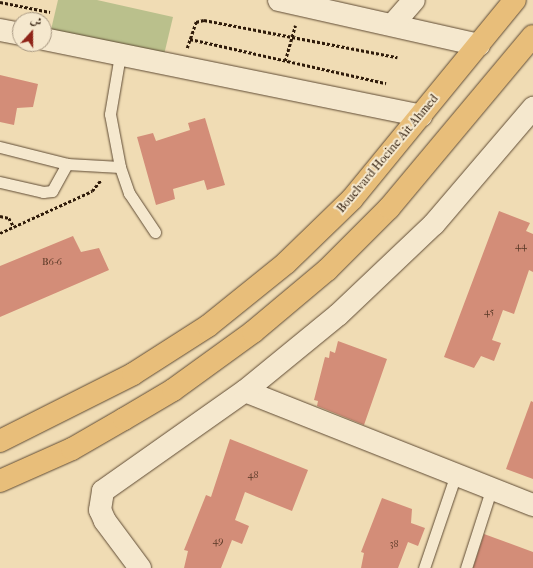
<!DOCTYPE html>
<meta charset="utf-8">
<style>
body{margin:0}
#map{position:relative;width:533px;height:568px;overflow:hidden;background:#f0dcb4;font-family:"IM FELL French Canon",Amiri,serif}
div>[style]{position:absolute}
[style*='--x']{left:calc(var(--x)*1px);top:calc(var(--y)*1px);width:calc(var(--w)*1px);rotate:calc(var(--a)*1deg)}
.green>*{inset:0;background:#bac08c}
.building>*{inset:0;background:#d38d78}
.path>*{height:2.5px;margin-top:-1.25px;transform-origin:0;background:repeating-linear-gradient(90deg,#2f1b0a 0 3px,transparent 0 5px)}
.roads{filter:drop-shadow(0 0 1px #5f4b34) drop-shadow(0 0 1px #5f4b34)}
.lane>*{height:11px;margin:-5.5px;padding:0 5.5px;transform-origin:5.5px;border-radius:5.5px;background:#f5e8ce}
.street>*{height:22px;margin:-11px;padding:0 11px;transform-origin:11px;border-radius:11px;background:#f5e8ce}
.primary>*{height:22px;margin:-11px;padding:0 11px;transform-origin:11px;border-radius:11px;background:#e8be7a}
span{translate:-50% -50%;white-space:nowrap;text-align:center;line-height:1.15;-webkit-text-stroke:4px #f5e8ce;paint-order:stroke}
.number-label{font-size:10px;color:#583826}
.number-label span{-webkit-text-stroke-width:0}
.street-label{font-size:12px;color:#2f1b0a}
.north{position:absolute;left:12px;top:12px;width:40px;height:40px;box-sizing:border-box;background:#f5e8ce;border:1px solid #a69680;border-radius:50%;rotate:21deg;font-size:11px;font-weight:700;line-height:16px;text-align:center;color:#2f1b0a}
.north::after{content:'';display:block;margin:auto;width:14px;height:18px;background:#8f2418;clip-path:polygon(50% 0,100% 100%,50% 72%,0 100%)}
</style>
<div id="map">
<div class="green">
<i style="clip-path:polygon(58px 0,97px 0,173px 17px,163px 59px,50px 34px)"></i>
</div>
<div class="building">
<i style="clip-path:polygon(0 75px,38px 84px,33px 107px,17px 108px,14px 125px,0 122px)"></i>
<i style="clip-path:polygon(205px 118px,225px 185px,207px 190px,204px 180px,173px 189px,175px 199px,156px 205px,137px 137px,153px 133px,156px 141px,190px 130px,188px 123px)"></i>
<i style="clip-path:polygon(499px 211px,530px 223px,526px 231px,533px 234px,533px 272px,529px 270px,514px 314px,503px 310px,492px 340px,501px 343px,494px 361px,481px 356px,474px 368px,444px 357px)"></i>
<i style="clip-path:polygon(73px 236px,81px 252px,99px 248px,109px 270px,0 317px,0 266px)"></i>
<i style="clip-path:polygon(338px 341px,387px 359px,364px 425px,317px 406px,318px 401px,314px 400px,325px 357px,329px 358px,330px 351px,335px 353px)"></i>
<i style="clip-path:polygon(531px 401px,533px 402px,533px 479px,506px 469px)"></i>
<i style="clip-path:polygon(230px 439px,308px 470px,292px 511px,245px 492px,235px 520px,249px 526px,242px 544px,232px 540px,221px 568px,184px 568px,188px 551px,184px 550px,206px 495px,211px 497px)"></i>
<i style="clip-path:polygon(382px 498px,412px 509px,411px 523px,425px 528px,418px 546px,408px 542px,398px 568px,361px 568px,364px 553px,361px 552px)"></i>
<i style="clip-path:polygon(484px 534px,533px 552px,533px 568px,473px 568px)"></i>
</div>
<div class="path">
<i style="--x:0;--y:2;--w:51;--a:11.3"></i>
<i style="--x:190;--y:39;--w:201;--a:12.7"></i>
<i style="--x:187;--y:48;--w:28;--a:-71"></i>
<i style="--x:196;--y:22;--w:8;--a:-14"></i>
<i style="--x:204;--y:20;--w:197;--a:10.9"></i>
<i style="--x:285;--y:61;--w:37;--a:-74"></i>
<i style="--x:0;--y:216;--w:9;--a:13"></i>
<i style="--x:9;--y:218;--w:10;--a:61"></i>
<i style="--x:0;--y:233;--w:101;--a:-24.5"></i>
<i style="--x:92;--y:191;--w:14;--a:-51"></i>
</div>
<div class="roads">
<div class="lane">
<i style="--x:120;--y:55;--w:60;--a:99.6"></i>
<i style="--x:110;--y:114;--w:54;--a:79.3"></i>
<i style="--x:120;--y:167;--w:28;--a:71"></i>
<i style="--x:129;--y:193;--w:47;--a:56.3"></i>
<i style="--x:0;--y:147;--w:69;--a:14.2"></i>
<i style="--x:67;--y:164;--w:53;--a:3.2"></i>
<i style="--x:0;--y:182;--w:44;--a:13.1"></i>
<i style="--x:43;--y:192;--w:9;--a:-6"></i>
<i style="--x:52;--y:191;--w:31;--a:-61"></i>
<i style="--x:424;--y:568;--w:96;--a:-71.2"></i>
<i style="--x:466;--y:568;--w:82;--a:-72.2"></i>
</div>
<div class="street">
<i style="--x:279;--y:0;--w:205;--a:12.7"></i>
<i style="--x:394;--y:23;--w:30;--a:-49"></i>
<i style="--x:0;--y:30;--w:20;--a:11"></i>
<i style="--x:44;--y:39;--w:385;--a:11.5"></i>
<i style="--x:245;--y:391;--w:310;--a:21.6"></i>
<i style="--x:140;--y:568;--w:59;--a:-126.7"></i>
<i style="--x:105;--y:521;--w:12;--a:-114"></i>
<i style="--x:100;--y:510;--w:19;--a:-81"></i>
<i style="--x:103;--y:491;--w:174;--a:-35.2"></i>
<i style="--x:245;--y:391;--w:120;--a:-39.3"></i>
<i style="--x:338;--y:315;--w:132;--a:-43.5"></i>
<i style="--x:434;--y:224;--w:153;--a:-49.5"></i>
</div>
<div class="primary">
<i style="--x:0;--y:441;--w:149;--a:-26.7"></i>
<i style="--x:133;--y:374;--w:89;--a:-32.6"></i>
<i style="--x:208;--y:326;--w:100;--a:-38.9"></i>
<i style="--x:286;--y:263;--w:92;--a:-44.1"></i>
<i style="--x:352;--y:199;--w:257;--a:-50.7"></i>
<i style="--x:0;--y:481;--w:79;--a:-24"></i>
<i style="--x:72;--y:449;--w:60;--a:-30"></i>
<i style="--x:124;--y:419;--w:57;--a:-30.6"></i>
<i style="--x:173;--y:390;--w:99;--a:-35.9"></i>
<i style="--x:253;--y:332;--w:97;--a:-40"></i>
<i style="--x:327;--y:270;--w:88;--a:-45"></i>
<i style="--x:389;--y:208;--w:224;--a:-50.1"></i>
</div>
</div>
<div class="number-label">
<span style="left:521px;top:247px">44</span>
<span style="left:52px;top:263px">B6-6</span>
<span style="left:489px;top:313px">45</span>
<span style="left:253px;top:476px">48</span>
<span style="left:218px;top:542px">49</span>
<span style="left:394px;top:545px">38</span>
</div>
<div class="street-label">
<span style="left:388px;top:154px;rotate:-50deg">Bouelvard Hocine Ait Ahmed</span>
</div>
<div class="north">ش</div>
</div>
